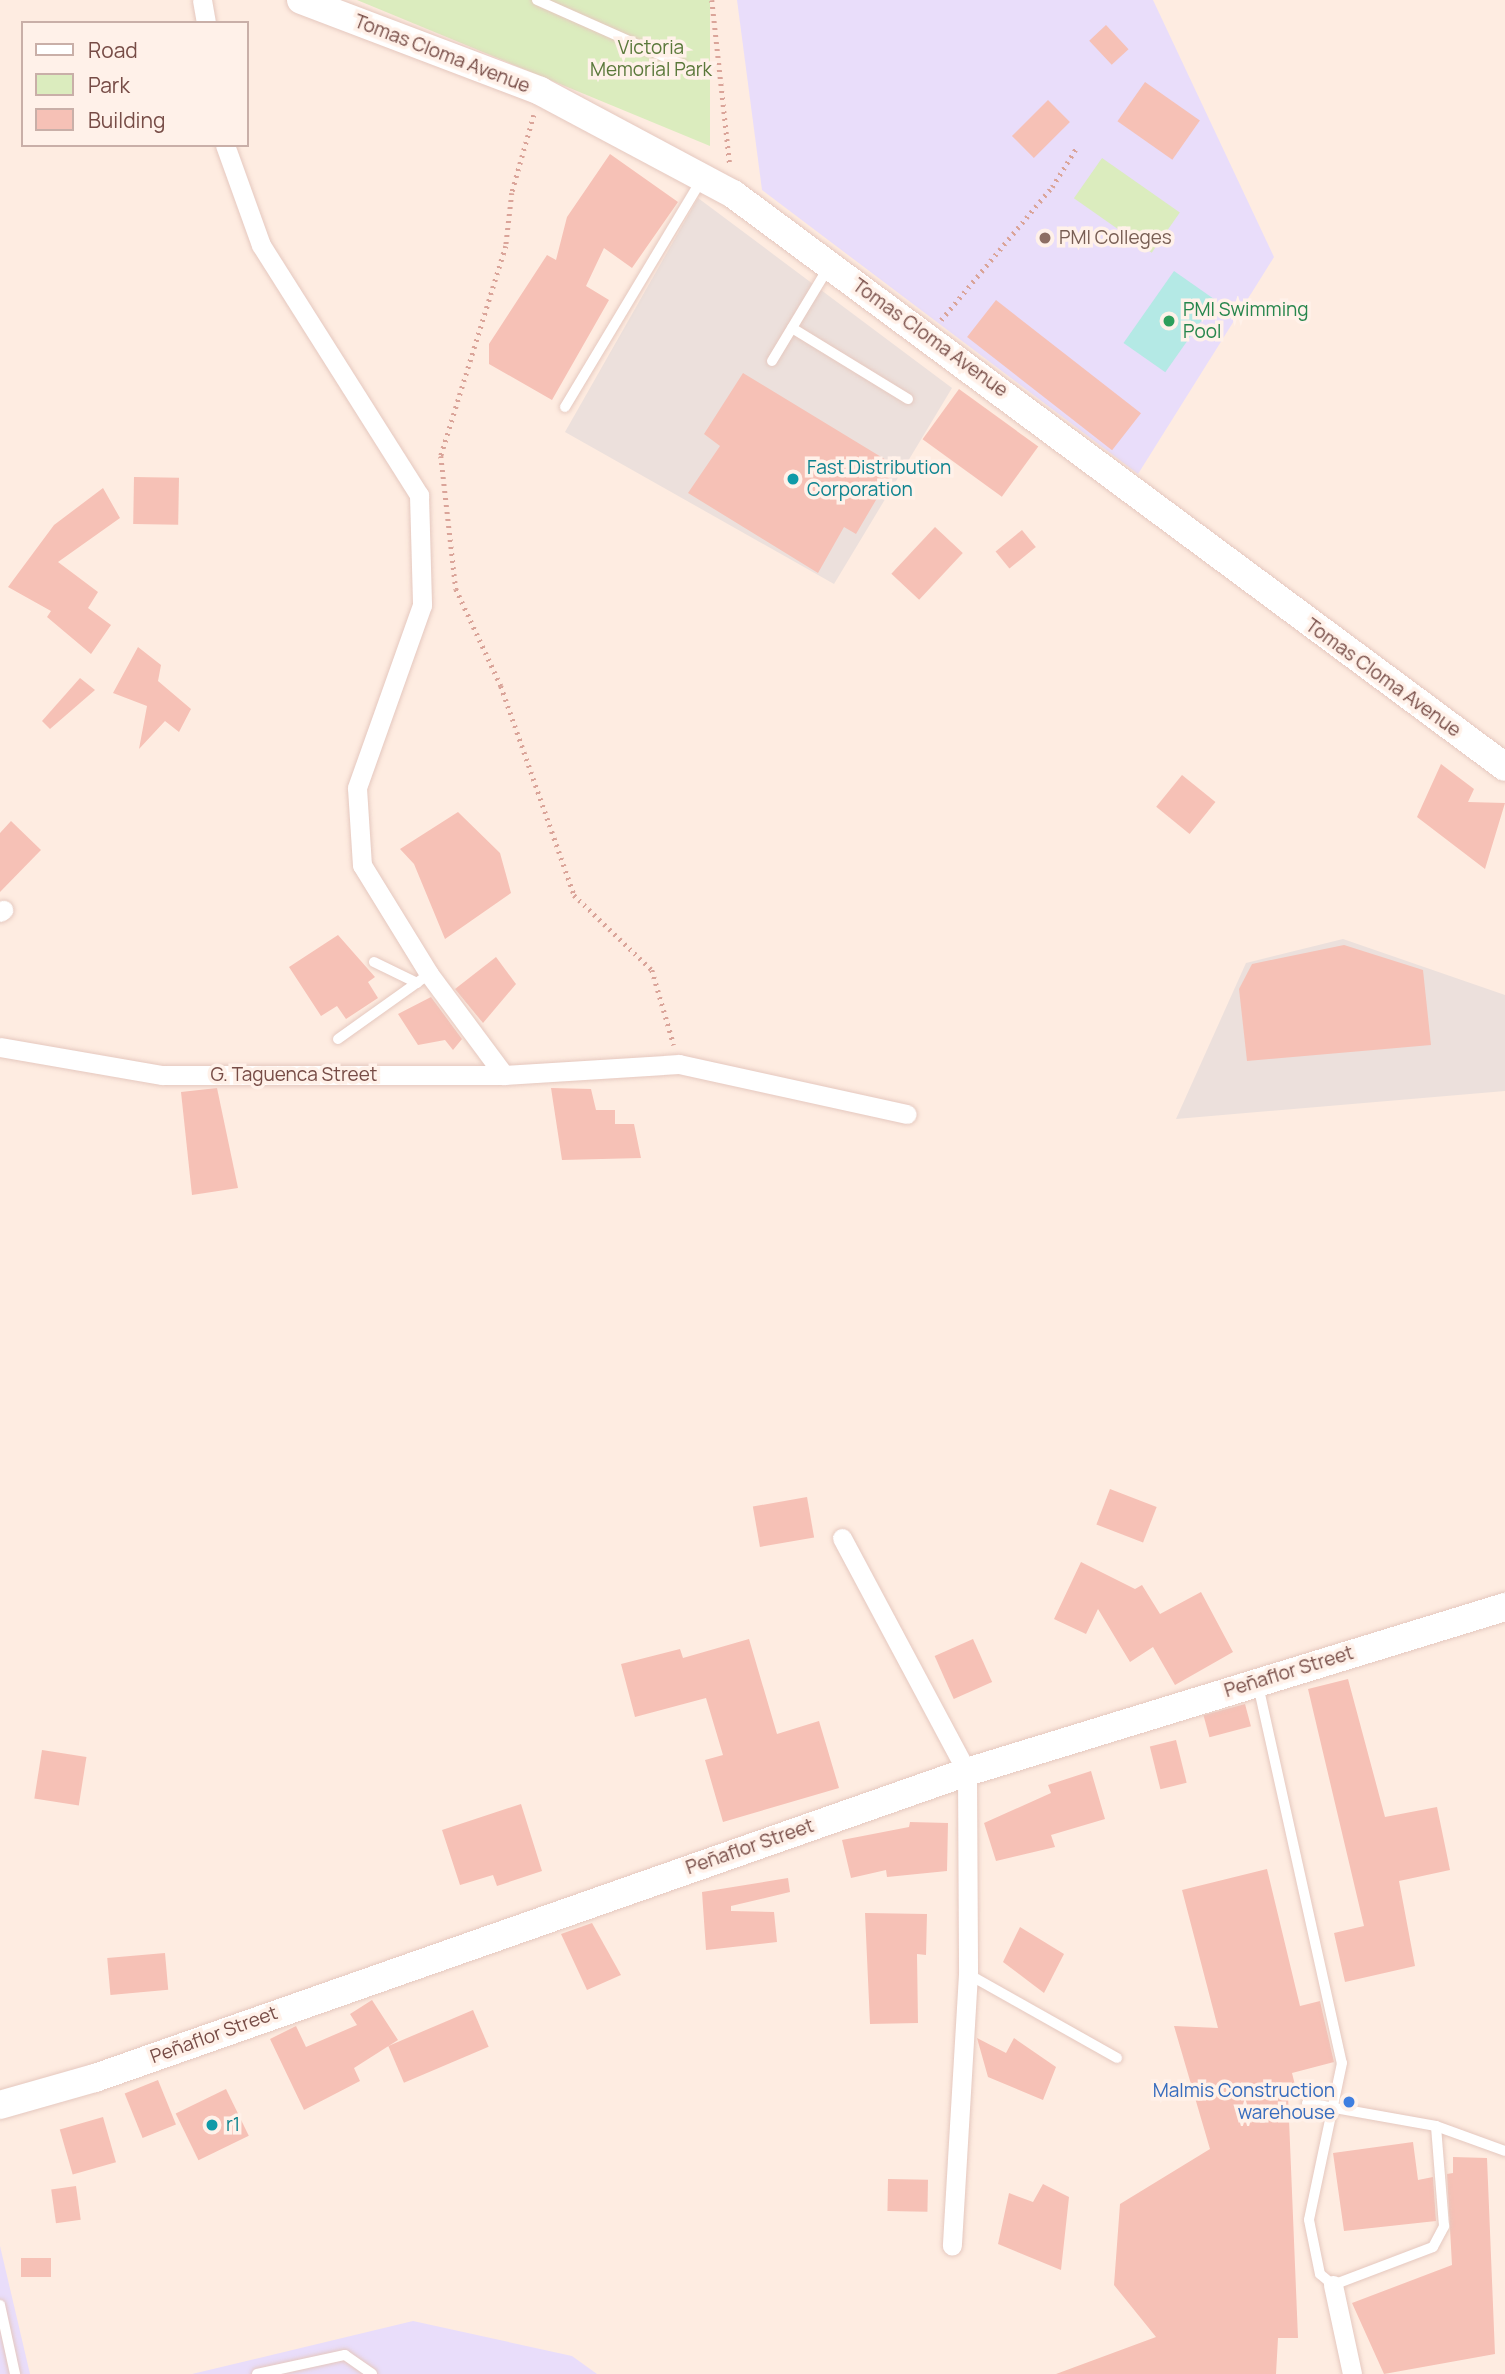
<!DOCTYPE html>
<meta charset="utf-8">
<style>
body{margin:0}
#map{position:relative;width:1505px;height:2374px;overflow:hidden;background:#feece1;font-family:Manrope,sans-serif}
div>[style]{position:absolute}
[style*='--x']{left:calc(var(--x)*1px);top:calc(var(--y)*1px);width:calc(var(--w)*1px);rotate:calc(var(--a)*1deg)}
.industrial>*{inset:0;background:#ece0dc}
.education>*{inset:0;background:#e9ddfa}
.green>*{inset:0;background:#dbecbe;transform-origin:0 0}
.water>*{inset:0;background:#b4e9e5;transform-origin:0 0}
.building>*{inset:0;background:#f6c1b6;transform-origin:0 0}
.path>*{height:4.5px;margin-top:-2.25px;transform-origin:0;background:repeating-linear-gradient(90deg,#daa499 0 2px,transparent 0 7px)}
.roads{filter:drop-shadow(0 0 2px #e5c8bf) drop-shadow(0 0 2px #e5c8bf)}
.service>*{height:10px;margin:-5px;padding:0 5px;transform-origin:5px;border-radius:5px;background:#fff}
.minor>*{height:19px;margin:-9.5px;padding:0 9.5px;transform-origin:9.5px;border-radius:9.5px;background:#fff}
.secondary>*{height:28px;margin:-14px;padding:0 14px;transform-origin:14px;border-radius:14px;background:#fff}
.dots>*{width:19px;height:19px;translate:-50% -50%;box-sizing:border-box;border:4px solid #fff1e9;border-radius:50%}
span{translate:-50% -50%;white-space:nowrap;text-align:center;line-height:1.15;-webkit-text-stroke:7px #fff1e9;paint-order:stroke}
.park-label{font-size:19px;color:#5a783a}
.street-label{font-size:19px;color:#774c46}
.education-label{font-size:19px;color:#785e54}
.left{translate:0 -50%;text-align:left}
.leisure-label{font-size:19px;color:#27864d}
.culture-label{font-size:19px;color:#0d838f}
.shop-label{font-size:19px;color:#366cbe}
.right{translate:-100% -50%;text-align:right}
.legend{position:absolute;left:21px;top:21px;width:228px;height:126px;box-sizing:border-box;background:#fff1e9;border:2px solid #c9afa8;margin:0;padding:9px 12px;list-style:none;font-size:21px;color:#774c46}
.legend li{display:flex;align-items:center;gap:14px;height:35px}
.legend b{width:35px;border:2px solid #c9afa8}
</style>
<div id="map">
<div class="industrial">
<i style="clip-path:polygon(698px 198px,952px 388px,834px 584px,565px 432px)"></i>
<i style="clip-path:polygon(1343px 939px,1505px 995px,1505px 1091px,1176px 1119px,1246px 963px)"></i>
</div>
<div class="education">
<i style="clip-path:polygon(737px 0,1153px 0,1274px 257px,1138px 474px,762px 190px)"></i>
<i style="clip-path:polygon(0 2246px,30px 2374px,0 2374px)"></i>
<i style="clip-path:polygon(413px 2321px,572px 2356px,597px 2374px,192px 2374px)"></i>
</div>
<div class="green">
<i style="clip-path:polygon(357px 0,710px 0,710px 146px)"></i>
<i style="left:1102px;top:158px;width:95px;height:49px;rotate:35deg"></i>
</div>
<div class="water">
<i style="left:1174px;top:271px;width:51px;height:88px;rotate:35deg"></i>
</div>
<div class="building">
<i style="left:1106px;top:25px;width:33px;height:23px;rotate:47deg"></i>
<i style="left:1145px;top:82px;width:67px;height:48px;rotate:35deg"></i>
<i style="left:1048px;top:100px;width:31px;height:51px;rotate:45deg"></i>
<i style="clip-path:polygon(610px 154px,678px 202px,632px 268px,604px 248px,586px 286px,609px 300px,552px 400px,489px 364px,489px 344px,547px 255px,556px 260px,567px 217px)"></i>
<i style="left:996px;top:300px;width:184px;height:47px;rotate:38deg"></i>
<i style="clip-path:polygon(743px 373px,896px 466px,856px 534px,844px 527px,818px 573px,688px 493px,720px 446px,704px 434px)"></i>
<i style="left:959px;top:389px;width:98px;height:62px;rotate:36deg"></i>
<i style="left:134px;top:477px;width:45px;height:47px;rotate:1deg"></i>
<i style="clip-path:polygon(103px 488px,120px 518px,58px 562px,98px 592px,88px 608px,111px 625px,91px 654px,47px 617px,51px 611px,8px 587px,54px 525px)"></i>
<i style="left:935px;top:527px;width:38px;height:64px;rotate:43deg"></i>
<i style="left:1022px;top:530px;width:22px;height:34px;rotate:51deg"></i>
<i style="clip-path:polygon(138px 647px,161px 665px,158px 681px,191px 709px,179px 732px,165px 721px,139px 749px,147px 706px,113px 693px)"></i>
<i style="clip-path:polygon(80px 678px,95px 690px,50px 729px,42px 721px)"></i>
<i style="clip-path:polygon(1441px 764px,1474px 789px,1468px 802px,1505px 803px,1485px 869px,1417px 817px)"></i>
<i style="left:1182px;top:775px;width:43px;height:41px;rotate:39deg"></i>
<i style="clip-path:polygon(458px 812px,500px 853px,511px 893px,445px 939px,414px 864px,400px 849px)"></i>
<i style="clip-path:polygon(11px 821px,41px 850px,0 892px,0 833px)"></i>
<i style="clip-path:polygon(338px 935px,375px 977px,368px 982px,378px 998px,346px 1019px,337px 1006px,321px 1016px,289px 967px)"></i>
<i style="clip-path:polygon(1344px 945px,1423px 970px,1431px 1045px,1247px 1061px,1239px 989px,1252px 964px)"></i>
<i style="clip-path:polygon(496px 957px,516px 984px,483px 1023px,455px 989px)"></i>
<i style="clip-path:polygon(431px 997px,462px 1039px,453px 1050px,445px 1040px,418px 1045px,398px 1014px)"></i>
<i style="clip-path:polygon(217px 1088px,238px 1188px,192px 1195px,181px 1092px)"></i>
<i style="clip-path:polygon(551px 1088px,591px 1089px,596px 1110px,615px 1110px,615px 1124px,634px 1124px,641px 1158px,562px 1160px)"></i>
<i style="left:1110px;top:1489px;width:50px;height:38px;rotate:21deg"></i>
<i style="left:807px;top:1497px;width:41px;height:55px;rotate:80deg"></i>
<i style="clip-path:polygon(1081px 1562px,1135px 1589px,1142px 1585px,1160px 1614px,1201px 1592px,1233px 1652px,1175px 1685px,1153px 1647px,1130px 1662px,1098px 1609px,1086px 1634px,1054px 1619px)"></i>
<i style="clip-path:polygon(749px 1639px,777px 1734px,819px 1721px,839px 1788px,723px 1822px,705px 1760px,723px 1755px,706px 1698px,635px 1717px,621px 1664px,680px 1649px,683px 1658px)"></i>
<i style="left:973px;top:1639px;width:47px;height:42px;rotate:66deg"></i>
<i style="clip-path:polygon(1348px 1679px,1385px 1817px,1437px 1807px,1450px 1870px,1399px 1881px,1415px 1966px,1345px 1982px,1334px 1933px,1364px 1926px,1308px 1689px)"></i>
<i style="left:1245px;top:1704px;width:23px;height:43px;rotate:75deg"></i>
<i style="left:1176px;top:1740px;width:44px;height:27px;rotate:76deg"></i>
<i style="left:42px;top:1750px;width:45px;height:49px;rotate:9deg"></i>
<i style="clip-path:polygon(1091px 1771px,1105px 1819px,1051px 1835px,1055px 1847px,996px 1861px,984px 1823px,1051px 1793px,1048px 1785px)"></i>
<i style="clip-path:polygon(521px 1804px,542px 1871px,497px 1886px,493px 1875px,460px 1885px,442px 1830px)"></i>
<i style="clip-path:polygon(910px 1822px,948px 1823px,947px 1871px,887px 1877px,886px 1870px,851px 1878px,842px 1840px,909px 1827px)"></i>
<i style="clip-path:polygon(1267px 1869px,1300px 2006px,1320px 2001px,1334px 2062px,1292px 2073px,1297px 2093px,1288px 2095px,1298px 2338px,1278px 2338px,1276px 2374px,1056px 2374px,1156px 2337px,1114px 2285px,1120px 2204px,1210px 2149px,1174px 2026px,1218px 2028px,1182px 1890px)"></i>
<i style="clip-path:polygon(788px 1878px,790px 1892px,731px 1906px,731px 1911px,774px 1912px,777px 1942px,706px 1950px,702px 1892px)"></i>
<i style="clip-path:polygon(865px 1913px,927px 1914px,926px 1955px,917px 1954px,918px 2023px,870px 2024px)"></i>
<i style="clip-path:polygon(592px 1923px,621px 1975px,587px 1990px,561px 1934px)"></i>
<i style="clip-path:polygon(1020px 1927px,1064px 1954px,1044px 1993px,1003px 1962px)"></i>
<i style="left:165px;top:1953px;width:37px;height:58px;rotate:85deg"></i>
<i style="clip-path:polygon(372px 2000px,398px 2040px,354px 2068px,360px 2081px,304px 2110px,270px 2039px,296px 2026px,306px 2047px,357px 2025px,350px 2014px)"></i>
<i style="left:473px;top:2010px;width:40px;height:92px;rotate:67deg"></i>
<i style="clip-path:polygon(977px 2038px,1006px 2053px,1014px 2038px,1056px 2067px,1043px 2100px,988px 2077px)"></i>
<i style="left:158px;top:2080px;width:48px;height:36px;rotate:68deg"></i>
<i style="left:226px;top:2089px;width:52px;height:56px;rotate:64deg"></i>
<i style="left:103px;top:2117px;width:47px;height:45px;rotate:74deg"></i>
<i style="clip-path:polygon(1413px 2142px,1418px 2180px,1433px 2177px,1436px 2221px,1344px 2231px,1333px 2153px)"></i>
<i style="clip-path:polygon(1453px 2157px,1487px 2158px,1495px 2354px,1384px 2374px,1352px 2303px,1452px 2265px,1447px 2174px,1453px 2173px)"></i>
<i style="left:888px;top:2179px;width:40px;height:32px;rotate:1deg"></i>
<i style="clip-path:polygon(1043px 2184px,1069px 2197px,1061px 2270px,998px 2244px,1009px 2193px,1033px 2202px)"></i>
<i style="left:76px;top:2186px;width:34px;height:25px;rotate:82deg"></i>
<i style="left:21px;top:2258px;width:30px;height:19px"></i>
</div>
<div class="path">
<i style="--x:712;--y:0;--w:167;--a:83.8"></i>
<i style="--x:534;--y:115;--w:81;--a:105.8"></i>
<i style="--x:512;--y:193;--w:53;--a:96.5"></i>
<i style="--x:506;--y:246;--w:220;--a:107.2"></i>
<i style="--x:441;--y:456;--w:134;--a:83.6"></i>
<i style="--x:456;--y:589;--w:107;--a:65.1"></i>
<i style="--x:501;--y:686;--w:221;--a:70.7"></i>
<i style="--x:574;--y:895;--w:108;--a:43.9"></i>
<i style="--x:652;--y:970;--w:78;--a:73.7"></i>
<i style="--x:941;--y:320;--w:173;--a:-50.2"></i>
<i style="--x:1052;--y:187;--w:47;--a:-58"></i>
</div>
<div class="roads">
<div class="service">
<i style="--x:537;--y:0;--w:158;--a:24"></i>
<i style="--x:792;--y:328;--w:136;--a:31.5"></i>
<i style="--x:772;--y:361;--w:109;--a:-58.9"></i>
<i style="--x:565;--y:407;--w:264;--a:-59"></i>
<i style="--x:374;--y:962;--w:48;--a:26"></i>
<i style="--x:338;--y:1039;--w:112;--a:-35.5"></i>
<i style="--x:1258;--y:1685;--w:387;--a:77.5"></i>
<i style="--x:1342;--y:2063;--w:160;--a:101.9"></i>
<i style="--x:1309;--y:2220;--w:55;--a:78.5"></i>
<i style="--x:1320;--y:2274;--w:17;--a:40"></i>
<i style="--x:1333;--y:2285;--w:107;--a:-20.8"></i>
<i style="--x:1433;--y:2247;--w:24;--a:-62"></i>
<i style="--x:1444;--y:2226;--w:100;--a:-94.6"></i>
<i style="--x:968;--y:1974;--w:171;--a:29.4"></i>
<i style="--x:1307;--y:2103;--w:131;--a:10.1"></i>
<i style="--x:1436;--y:2126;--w:73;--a:19.9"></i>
<i style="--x:0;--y:2305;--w:71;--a:77.7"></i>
<i style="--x:257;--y:2374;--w:90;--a:-12.2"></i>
<i style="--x:345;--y:2355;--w:33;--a:35"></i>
</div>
<div class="minor">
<i style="--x:202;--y:0;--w:23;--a:80"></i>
<i style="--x:225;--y:145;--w:106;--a:70.2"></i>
<i style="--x:261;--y:245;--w:296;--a:57.7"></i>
<i style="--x:419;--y:495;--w:110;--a:88.4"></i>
<i style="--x:422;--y:605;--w:194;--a:109.6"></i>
<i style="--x:357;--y:788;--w:77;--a:86.3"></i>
<i style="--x:362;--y:865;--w:128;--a:58.4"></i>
<i style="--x:429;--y:974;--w:126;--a:53.4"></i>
<i style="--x:0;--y:912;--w:4;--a:-34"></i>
<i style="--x:0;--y:1047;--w:164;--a:9.8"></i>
<i style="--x:162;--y:1075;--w:342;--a:0"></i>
<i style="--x:504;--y:1075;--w:175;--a:-3.6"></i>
<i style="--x:679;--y:1064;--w:233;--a:12.4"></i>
<i style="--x:842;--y:1538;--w:265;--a:61.9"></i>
<i style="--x:967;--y:1772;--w:202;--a:89.7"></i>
<i style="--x:968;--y:1974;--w:272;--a:93.4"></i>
<i style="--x:1333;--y:2285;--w:91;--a:77.9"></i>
</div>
<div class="secondary">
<i style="--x:301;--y:0;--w:256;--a:20.8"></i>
<i style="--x:540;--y:91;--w:219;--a:28.1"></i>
<i style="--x:733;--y:194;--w:961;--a:36.58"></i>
<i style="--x:0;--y:2105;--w:99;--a:-15.9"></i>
<i style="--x:95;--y:2078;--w:924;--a:-19.34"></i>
<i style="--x:967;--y:1772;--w:563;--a:-17.05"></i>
</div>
</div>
<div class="dots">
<i style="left:1045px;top:238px;background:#8d6e63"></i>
<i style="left:1169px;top:321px;background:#2e9e5b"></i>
<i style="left:793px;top:479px;background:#0f9aa8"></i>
<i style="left:1349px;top:2102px;background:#3f7fe0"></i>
<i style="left:212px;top:2125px;background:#0f9aa8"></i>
</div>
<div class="park-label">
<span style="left:651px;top:59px">Victoria<br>Memorial Park</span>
</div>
<div class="street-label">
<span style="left:442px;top:54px;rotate:21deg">Tomas Cloma Avenue</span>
<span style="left:930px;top:338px;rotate:36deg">Tomas Cloma Avenue</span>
<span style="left:1383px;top:678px;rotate:36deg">Tomas Cloma Avenue</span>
<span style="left:294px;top:1075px">G. Taguenca Street</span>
<span style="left:1289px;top:1672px;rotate:-17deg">Peñaflor Street</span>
<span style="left:750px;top:1847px;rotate:-19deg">Peñaflor Street</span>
<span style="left:214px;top:2035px;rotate:-20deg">Peñaflor Street</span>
</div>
<div class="education-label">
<span class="left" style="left:1059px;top:238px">PMI Colleges</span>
</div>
<div class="leisure-label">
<span class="left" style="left:1183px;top:321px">PMI Swimming<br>Pool</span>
</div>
<div class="culture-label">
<span class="left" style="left:807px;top:479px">Fast Distribution<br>Corporation</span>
<span class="left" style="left:226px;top:2125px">r1</span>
</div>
<div class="shop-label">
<span class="right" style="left:1335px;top:2102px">Malmis Construction<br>warehouse</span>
</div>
<ul class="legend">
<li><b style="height:9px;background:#fff"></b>Road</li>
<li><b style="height:19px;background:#dbecbe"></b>Park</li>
<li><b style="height:19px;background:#f6c1b6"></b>Building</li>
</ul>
</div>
